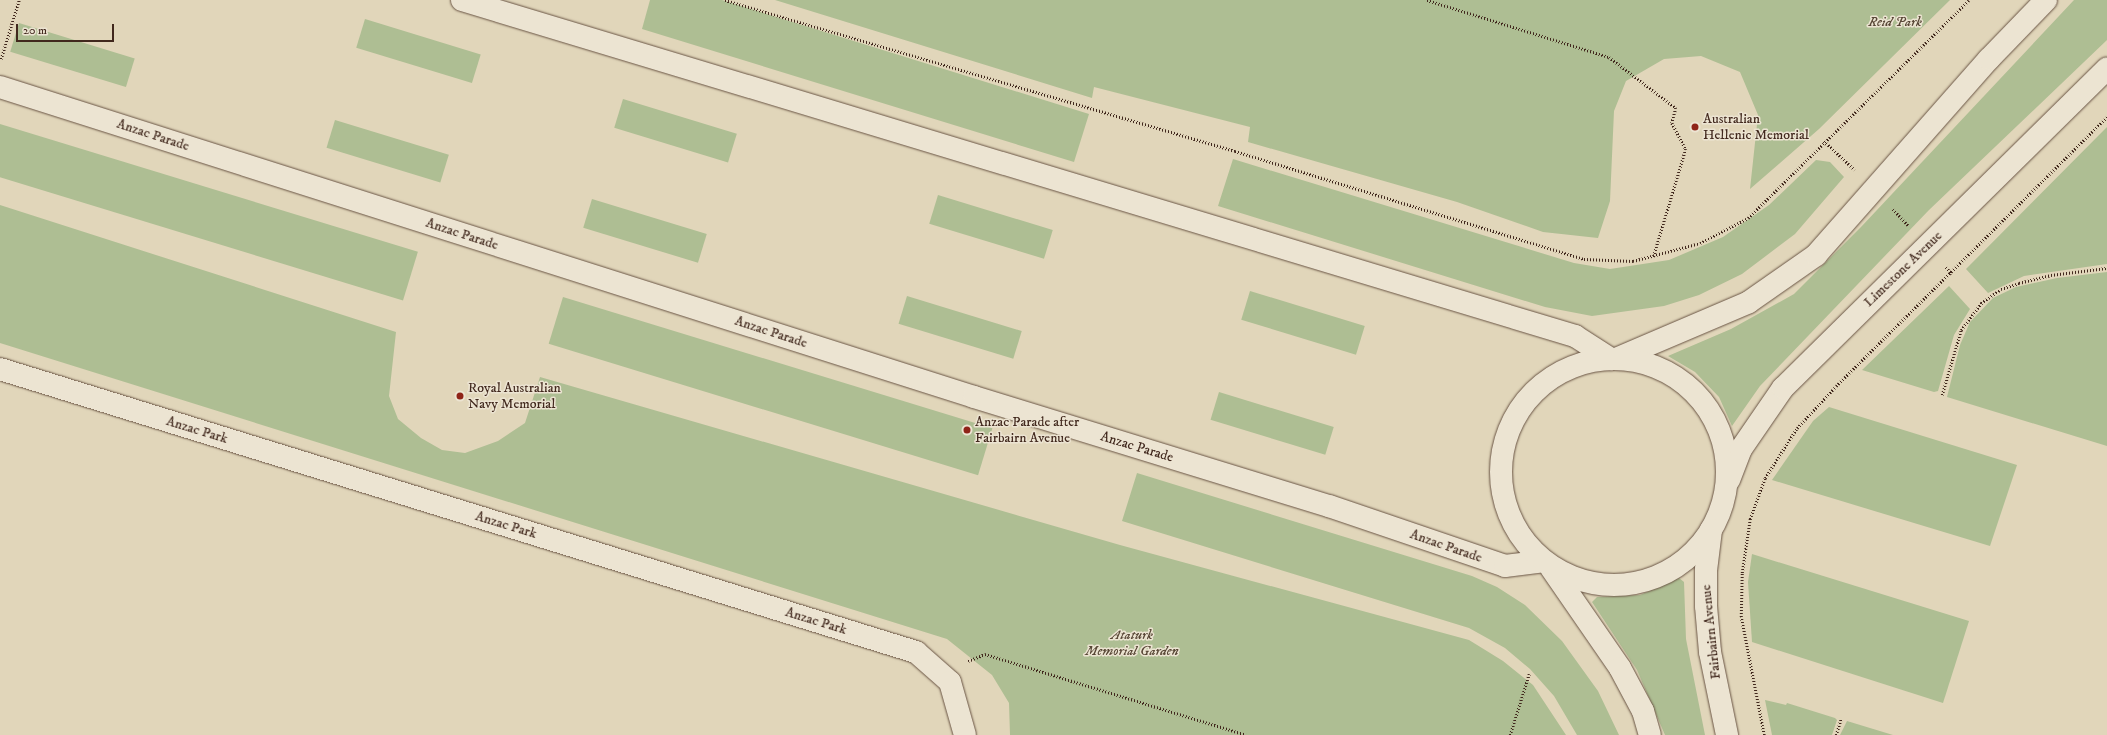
<!DOCTYPE html>
<style>
body{margin:0}
#map{position:relative;width:2107px;height:735px;overflow:hidden;background:#e1d6ba;font-family:"IM FELL DW Pica",serif}
div>[style]{position:absolute}
[style*='--x']{left:calc(var(--x)*1px);top:calc(var(--y)*1px);width:calc(var(--w)*1px);rotate:calc(var(--a)*1deg)}
.green>*{inset:0;background:#aebe93;transform-origin:0 0}
.path>*{height:2.5px;margin-top:-1.25px;transform-origin:0;background:repeating-linear-gradient(90deg,#41281d 0 1px,transparent 0 3px)}
.roads{filter:drop-shadow(0 0 1px #695444) drop-shadow(0 0 1px #695444)}
.street>*{height:22px;margin:-11px;padding:0 11px;transform-origin:11px;border-radius:11px;background:#ece4d2}
.secondary>*{height:22px;margin:-11px;padding:0 11px;transform-origin:11px;border-radius:11px;background:#ece4d2}
.secondary>.ring{margin:-11px;padding:0;box-sizing:content-box;background:none;border:22px solid #ece4d2;border-radius:50%}
.dots>*{width:11px;height:11px;translate:-50% -50%;box-sizing:border-box;border:2px solid #ece4d2;border-radius:50%}
span{translate:-50% -50%;white-space:nowrap;text-align:center;line-height:1.15;-webkit-text-stroke:3px #ece4d2;paint-order:stroke}
.park-label{font-size:14px;color:#574635;font-style:italic}
.poi-label{font-size:14px;color:#41281d}
.left{translate:0 -50%;text-align:left}
.street-label{font-size:14px;color:#41281d}
.scale{position:absolute;left:16px;top:24px;width:98px;height:18px;box-sizing:border-box;border:2px solid #41281d;border-top:0;padding-left:5px;font-size:12px;line-height:14px;white-space:nowrap;color:#41281d;-webkit-text-stroke:3px #ece4d2;paint-order:stroke}
</style>
<div id="map">
<div class="green">
<i style="clip-path:polygon(650px 0,722px 0,1089px 114px,1074px 162px,642px 29px)"></i>
<i style="clip-path:polygon(775px 0,1950px 0,1819px 129px,1750px 189px,1758px 115px,1740px 72px,1701px 56px,1664px 59px,1626px 81px,1614px 111px,1610px 201px,1598px 238px,1543px 232px,1457px 202px,1248px 142px,1250px 127px,1094px 87px,1092px 98px)"></i>
<i style="clip-path:polygon(2074px 0,2107px 0,2107px 40px,1929px 210px,1760px 386px,1732px 426px,1719px 397px,1695px 372px,1668px 356px,1731px 329px,1794px 294px,1861px 227px)"></i>
<i style="left:365px;top:19px;width:121px;height:30px;rotate:17deg"></i>
<i style="left:19px;top:23px;width:121px;height:30px;rotate:17deg"></i>
<i style="left:623px;top:99px;width:119px;height:30px;rotate:17deg"></i>
<i style="left:335px;top:120px;width:119px;height:29px;rotate:17deg"></i>
<i style="left:0;top:124px;width:437px;height:51px;rotate:17deg"></i>
<i style="clip-path:polygon(2107px 127px,2107px 264px,2024px 276px,1988px 293px,1966px 269px)"></i>
<i style="clip-path:polygon(1233px 159px,1574px 263px,1610px 269px,1669px 260px,1723px 237px,1769px 205px,1816px 160px,1830px 162px,1844px 177px,1795px 234px,1742px 274px,1699px 295px,1664px 306px,1592px 316px,1545px 307px,1218px 206px)"></i>
<i style="left:938px;top:195px;width:120px;height:30px;rotate:17deg"></i>
<i style="left:592px;top:199px;width:120px;height:30px;rotate:17deg"></i>
<i style="clip-path:polygon(0 205px,396px 332px,389px 396px,398px 419px,421px 438px,442px 450px,465px 453px,498px 441px,525px 423px,540px 377px,1120px 545px,1469px 640px,1503px 661px,1533px 685px,1566px 735px,1010px 735px,1009px 703px,992px 675px,947px 639px,0 343px)"></i>
<i style="clip-path:polygon(2107px 272px,2107px 446px,1947px 397px,1960px 345px,1970px 322px,1993px 298px,2016px 287px,2057px 278px)"></i>
<i style="clip-path:polygon(1949px 286px,1970px 309px,1954px 335px,1938px 391px,1934px 392px,1862px 370px)"></i>
<i style="left:1250px;top:291px;width:120px;height:30px;rotate:17deg"></i>
<i style="left:907px;top:296px;width:120px;height:29px;rotate:17deg"></i>
<i style="left:563px;top:297px;width:449px;height:49px;rotate:17deg"></i>
<i style="left:1219px;top:392px;width:120px;height:29px;rotate:17deg"></i>
<i style="clip-path:polygon(1829px 407px,2017px 465px,1990px 546px,1772px 480px,1813px 421px)"></i>
<i style="clip-path:polygon(1137px 473px,1472px 576px,1497px 587px,1525px 605px,1562px 641px,1598px 691px,1619px 735px,1577px 735px,1554px 696px,1530px 669px,1505px 648px,1469px 628px,1122px 521px)"></i>
<i style="clip-path:polygon(1752px 554px,1969px 621px,1943px 703px,1752px 642px,1748px 582px)"></i>
<i style="clip-path:polygon(1679px 578px,1684px 582px,1686px 639px,1705px 735px,1665px 735px,1637px 670px,1592px 602px,1597px 597px,1640px 595px)"></i>
<i style="clip-path:polygon(1765px 700px,1786px 705px,1787px 703px,1835px 718px,1837px 720px,1832px 735px,1772px 735px)"></i>
<i style="clip-path:polygon(1847px 721px,1893px 735px,1840px 735px)"></i>
</div>
<div class="path">
<i style="--x:725;--y:0;--w:532;--a:16.49"></i>
<i style="--x:1235;--y:151;--w:365;--a:17.2"></i>
<i style="--x:1584;--y:259;--w:49;--a:2.3"></i>
<i style="--x:1633;--y:261;--w:69;--a:-15"></i>
<i style="--x:1700;--y:243;--w:54;--a:-27.5"></i>
<i style="--x:1748;--y:218;--w:310;--a:-44.6"></i>
<i style="--x:1427;--y:0;--w:191;--a:17.4"></i>
<i style="--x:1609;--y:57;--w:84;--a:37.3"></i>
<i style="--x:1676;--y:108;--w:16;--a:105"></i>
<i style="--x:1672;--y:123;--w:30;--a:62"></i>
<i style="--x:1686;--y:149;--w:112;--a:106.7"></i>
<i style="--x:1;--y:59;--w:62;--a:-73"></i>
<i style="--x:1824;--y:141;--w:42;--a:43.1"></i>
<i style="--x:1893;--y:209;--w:23;--a:47"></i>
<i style="--x:1946;--y:267;--w:9;--a:49"></i>
<i style="--x:1942;--y:395;--w:68;--a:-73.7"></i>
<i style="--x:1961;--y:330;--w:34;--a:-53"></i>
<i style="--x:1981;--y:303;--w:24;--a:-35"></i>
<i style="--x:2001;--y:289;--w:19;--a:-18"></i>
<i style="--x:2019;--y:283;--w:33;--a:-14"></i>
<i style="--x:2051;--y:275;--w:56;--a:-7.1"></i>
<i style="--x:968;--y:661;--w:18;--a:-22"></i>
<i style="--x:985;--y:654;--w:273;--a:17.2"></i>
<i style="--x:1510;--y:735;--w:64;--a:-72.7"></i>
<i style="--x:1764;--y:735;--w:120;--a:-101"></i>
<i style="--x:1741;--y:617;--w:44;--a:-88.7"></i>
<i style="--x:1742;--y:573;--w:55;--a:-81.6"></i>
<i style="--x:1750;--y:519;--w:44;--a:-69.9"></i>
<i style="--x:1765;--y:478;--w:59;--a:-57.4"></i>
<i style="--x:1797;--y:428;--w:57;--a:-47.1"></i>
<i style="--x:1836;--y:386;--w:382;--a:-44.8"></i>
<i style="--x:1836;--y:735;--w:17;--a:-73"></i>
</div>
<div class="roads">
<div class="street">
<i style="--x:0;--y:369;--w:959;--a:17.17"></i>
<i style="--x:916;--y:652;--w:45;--a:41.4"></i>
<i style="--x:950;--y:682;--w:55;--a:74.2"></i>
</div>
<div class="secondary">
<i style="--x:462;--y:0;--w:1163;--a:16.8"></i>
<i style="--x:1575;--y:336;--w:43;--a:32.6"></i>
<i style="--x:0;--y:87;--w:1022;--a:17.65"></i>
<i style="--x:974;--y:397;--w:371;--a:17.1"></i>
<i style="--x:1329;--y:506;--w:186;--a:18.8"></i>
<i style="--x:1505;--y:566;--w:38;--a:-7"></i>
<i style="--x:1618;--y:358;--w:142;--a:-23.1"></i>
<i style="--x:1749;--y:302;--w:82;--a:-35"></i>
<i style="--x:1816;--y:255;--w:261;--a:-48.6"></i>
<i style="--x:1989;--y:59;--w:82;--a:-46"></i>
<i class="ring" style="left:1501px;top:359px;width:204px;height:204px"></i>
<i style="--x:1729;--y:480;--w:33;--a:-69"></i>
<i style="--x:1741;--y:449;--w:74;--a:-55.5"></i>
<i style="--x:1783;--y:388;--w:455;--a:-44.6"></i>
<i style="--x:1711;--y:530;--w:39;--a:97"></i>
<i style="--x:1706;--y:569;--w:37;--a:90"></i>
<i style="--x:1706;--y:606;--w:46;--a:85"></i>
<i style="--x:1710;--y:652;--w:85;--a:78.4"></i>
<i style="--x:1551;--y:568;--w:121;--a:55.4"></i>
<i style="--x:1620;--y:668;--w:49;--a:61.9"></i>
<i style="--x:1643;--y:711;--w:25;--a:74"></i>
</div>
</div>
<div class="dots">
<i style="left:1695px;top:127px;background:#8f2418"></i>
<i style="left:460px;top:396px;background:#8f2418"></i>
<i style="left:967px;top:430px;background:#8f2418"></i>
</div>
<div class="park-label">
<span style="left:1895px;top:22px">Reid Park</span>
<span style="left:1132px;top:643px">Ataturk<br>Memorial Garden</span>
</div>
<div class="poi-label">
<span class="left" style="left:1703px;top:127px">Australian<br>Hellenic Memorial</span>
<span class="left" style="left:468px;top:396px">Royal Australian<br>Navy Memorial</span>
<span class="left" style="left:975px;top:430px">Anzac Parade after<br>Fairbairn Avenue</span>
</div>
<div class="street-label">
<span style="left:153px;top:135px;rotate:18deg">Anzac Parade</span>
<span style="left:462px;top:234px;rotate:18deg">Anzac Parade</span>
<span style="left:1903px;top:269px;rotate:-44deg">Limestone Avenue</span>
<span style="left:771px;top:332px;rotate:18deg">Anzac Parade</span>
<span style="left:197px;top:430px;rotate:17deg">Anzac Park</span>
<span style="left:1137px;top:447px;rotate:17deg">Anzac Parade</span>
<span style="left:506px;top:525px;rotate:17deg">Anzac Park</span>
<span style="left:1446px;top:546px;rotate:19deg">Anzac Parade</span>
<span style="left:816px;top:621px;rotate:17deg">Anzac Park</span>
<span style="left:1711px;top:632px;rotate:-96deg">Fairbairn Avenue</span>
</div>
<div class="scale">20 m</div>
</div>
